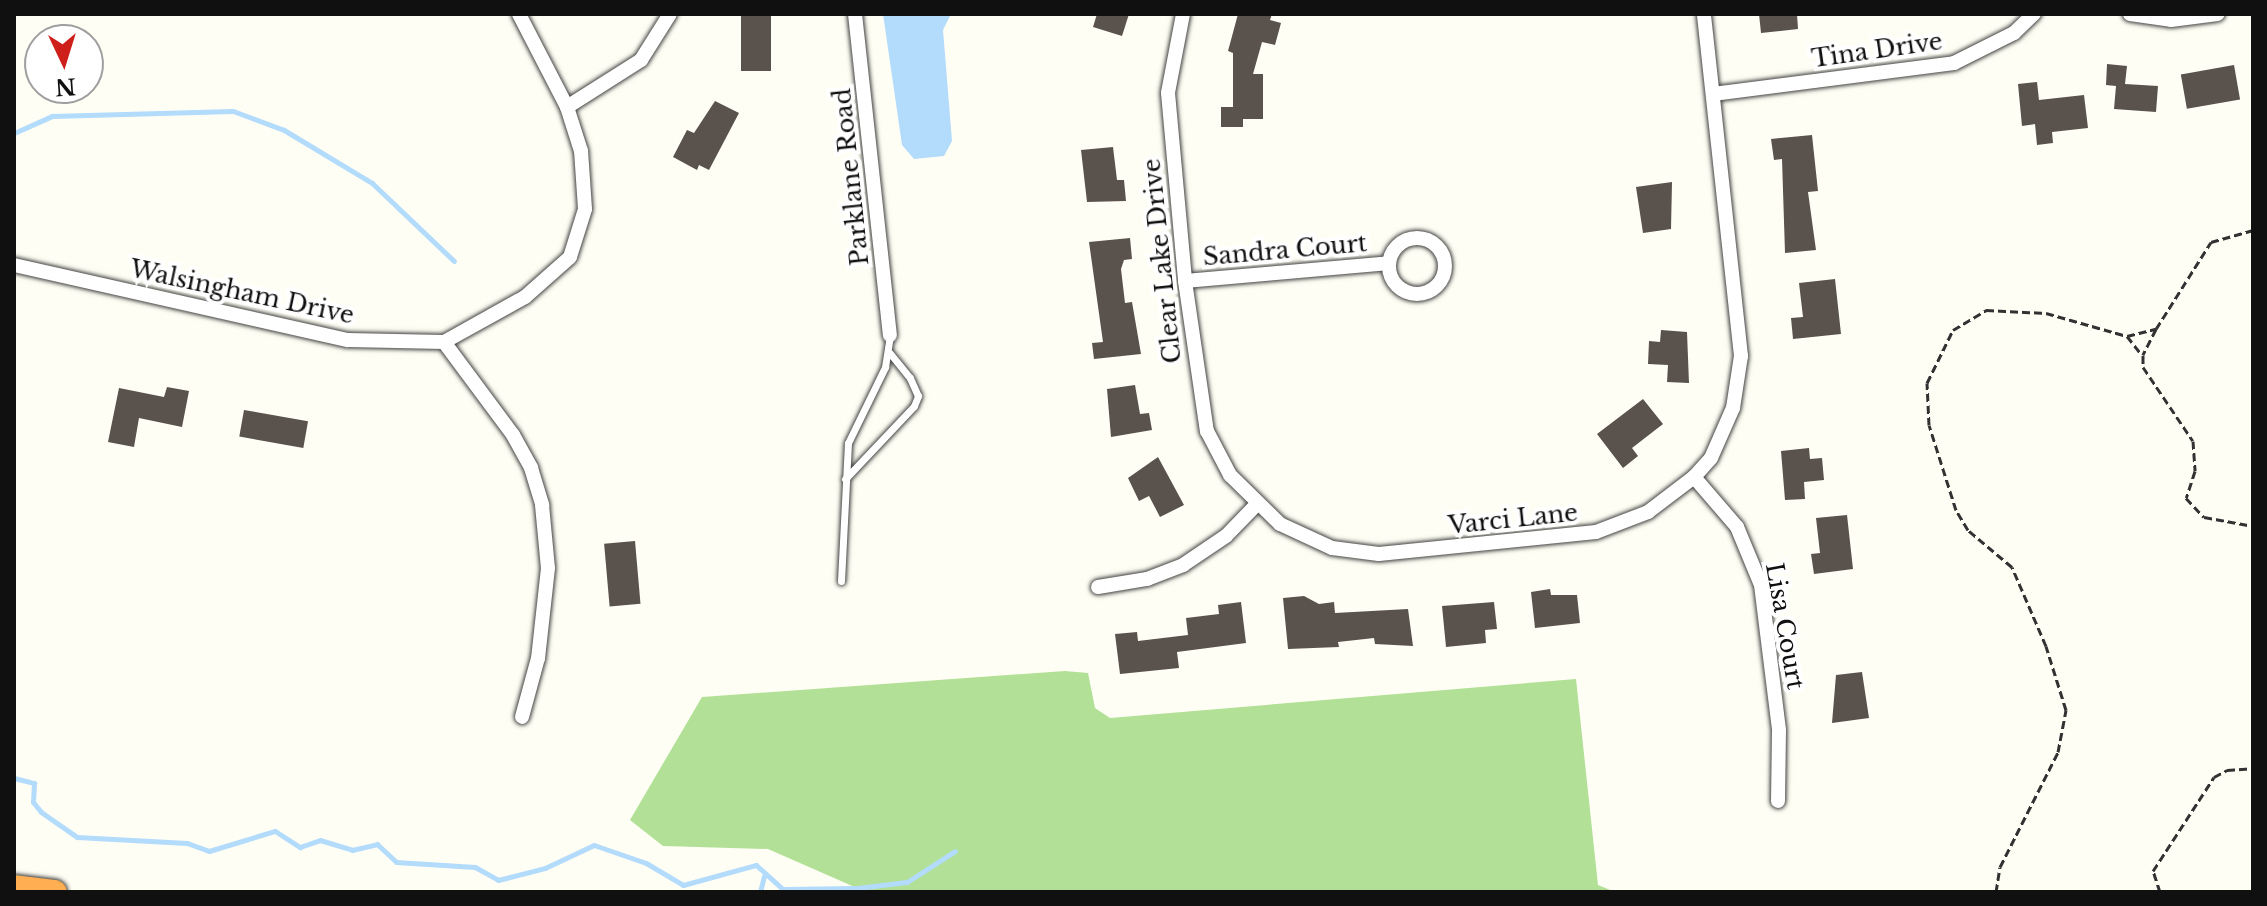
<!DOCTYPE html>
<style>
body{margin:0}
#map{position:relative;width:2267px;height:906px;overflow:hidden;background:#fffef4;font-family:"Libre Baskerville",serif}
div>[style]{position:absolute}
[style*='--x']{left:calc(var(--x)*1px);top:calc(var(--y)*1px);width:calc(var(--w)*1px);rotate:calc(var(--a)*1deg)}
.forest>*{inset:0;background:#b2e096}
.water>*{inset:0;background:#b3dbfb}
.stream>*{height:5px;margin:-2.5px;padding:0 2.5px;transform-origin:2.5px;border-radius:2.5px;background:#b3dbfb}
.building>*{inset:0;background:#5a524c;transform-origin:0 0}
.path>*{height:3px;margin-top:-1.5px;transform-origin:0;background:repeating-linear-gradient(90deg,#323232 0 8px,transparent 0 12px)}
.roads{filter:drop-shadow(0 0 2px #434343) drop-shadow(0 0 2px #434343)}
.service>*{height:7px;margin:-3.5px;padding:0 3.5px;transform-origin:3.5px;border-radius:3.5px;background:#fff}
.minor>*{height:14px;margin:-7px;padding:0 7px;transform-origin:7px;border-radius:7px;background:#fff}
.minor>.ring{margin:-7px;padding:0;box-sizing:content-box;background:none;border:14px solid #fff;border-radius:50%}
.motorway>*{height:24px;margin:-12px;padding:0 12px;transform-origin:12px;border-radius:12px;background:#ffae52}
span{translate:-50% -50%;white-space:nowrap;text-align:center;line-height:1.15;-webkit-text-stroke:8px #fff;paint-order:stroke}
.street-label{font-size:24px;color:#101010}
.frame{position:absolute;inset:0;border:16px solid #101010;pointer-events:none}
.north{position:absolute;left:24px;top:24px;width:80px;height:80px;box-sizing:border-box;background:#fff;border:2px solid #9f9f9f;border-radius:50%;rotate:176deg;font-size:22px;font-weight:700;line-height:32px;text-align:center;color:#101010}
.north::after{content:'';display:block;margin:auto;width:28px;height:36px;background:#ce1f1b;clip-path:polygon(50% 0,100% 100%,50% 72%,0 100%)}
</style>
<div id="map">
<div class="forest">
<i style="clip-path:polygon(1065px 671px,1088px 673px,1095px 708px,1110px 718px,1576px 679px,1598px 885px,1615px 892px,866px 892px,768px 849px,663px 846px,630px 820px,702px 697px)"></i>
</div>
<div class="water">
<i style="clip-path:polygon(883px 14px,951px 14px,943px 30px,952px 141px,944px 156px,914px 159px,902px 145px)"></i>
</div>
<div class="stream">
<i style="--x:14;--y:133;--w:42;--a:-24.1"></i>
<i style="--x:52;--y:116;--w:181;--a:-1.6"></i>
<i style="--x:233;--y:111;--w:54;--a:20.4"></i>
<i style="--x:284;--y:130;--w:103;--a:31.1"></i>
<i style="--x:372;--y:183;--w:113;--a:43.6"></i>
<i style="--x:14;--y:778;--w:21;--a:14"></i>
<i style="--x:34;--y:783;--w:19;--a:93"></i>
<i style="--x:33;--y:802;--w:13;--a:51"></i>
<i style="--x:41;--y:812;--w:44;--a:34.8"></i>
<i style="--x:77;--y:837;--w:110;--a:3.1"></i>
<i style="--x:187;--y:843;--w:23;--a:20"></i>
<i style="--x:209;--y:851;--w:69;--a:-16.9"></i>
<i style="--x:275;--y:831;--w:30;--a:33"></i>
<i style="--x:300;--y:847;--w:21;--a:-19"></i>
<i style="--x:320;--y:840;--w:34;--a:17"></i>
<i style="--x:352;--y:850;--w:26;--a:-13"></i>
<i style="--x:377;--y:844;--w:26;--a:43"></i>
<i style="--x:396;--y:862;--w:79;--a:3.6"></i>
<i style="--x:475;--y:867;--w:26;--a:29"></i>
<i style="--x:498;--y:880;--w:49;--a:-14.3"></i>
<i style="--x:545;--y:868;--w:54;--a:-25.1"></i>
<i style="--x:594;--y:845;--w:55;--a:19.1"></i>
<i style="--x:646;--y:863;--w:43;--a:30.7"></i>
<i style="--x:683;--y:885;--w:76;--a:-15.3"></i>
<i style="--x:756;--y:865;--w:36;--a:42"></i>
<i style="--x:783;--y:889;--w:74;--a:-0.8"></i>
<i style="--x:857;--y:888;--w:50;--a:-6.8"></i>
<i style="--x:907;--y:882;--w:57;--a:-32.9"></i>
<i style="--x:760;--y:892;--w:16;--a:-76"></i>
</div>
<div class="building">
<i style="left:741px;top:14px;width:30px;height:57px"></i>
<i style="clip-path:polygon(1097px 14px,1129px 14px,1122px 36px,1093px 27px)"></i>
<i style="clip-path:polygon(1238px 14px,1272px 14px,1270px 20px,1281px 23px,1275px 45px,1262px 42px,1253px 74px,1263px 74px,1263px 119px,1243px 119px,1243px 127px,1221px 127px,1221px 107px,1233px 107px,1233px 53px,1228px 51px)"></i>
<i style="clip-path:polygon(1759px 14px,1797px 14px,1798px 29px,1761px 33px)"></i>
<i style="clip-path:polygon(2107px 64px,2127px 66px,2125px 84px,2158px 86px,2156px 112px,2114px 109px,2116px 86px,2106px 85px)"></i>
<i style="left:2234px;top:65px;width:35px;height:54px;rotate:80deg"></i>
<i style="clip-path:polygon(2037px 82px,2039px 100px,2084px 95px,2088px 128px,2052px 132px,2053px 143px,2037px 145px,2035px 124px,2022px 126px,2018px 84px)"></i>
<i style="clip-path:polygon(715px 101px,739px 113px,709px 170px,699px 165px,697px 170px,673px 157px,687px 130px,694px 133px)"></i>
<i style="clip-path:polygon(1812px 135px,1818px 191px,1808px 192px,1816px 250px,1785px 253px,1782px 159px,1774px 160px,1771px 139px)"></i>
<i style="clip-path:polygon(1113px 147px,1117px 180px,1124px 180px,1126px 201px,1087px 202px,1081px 150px)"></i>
<i style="clip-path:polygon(1672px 182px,1671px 229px,1643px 233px,1636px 187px)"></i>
<i style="clip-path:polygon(1130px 238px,1132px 259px,1124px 260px,1121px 269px,1125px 303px,1132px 302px,1141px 354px,1094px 359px,1092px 343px,1103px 342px,1089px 242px)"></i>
<i style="clip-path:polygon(1835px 279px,1841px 334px,1793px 339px,1791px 318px,1803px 317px,1799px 283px)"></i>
<i style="clip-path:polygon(1661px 330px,1687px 332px,1689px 383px,1667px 382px,1668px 365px,1648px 364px,1649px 341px,1660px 342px)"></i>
<i style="clip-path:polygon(1135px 385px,1140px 414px,1149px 413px,1152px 430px,1111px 437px,1107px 389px)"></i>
<i style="clip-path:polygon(167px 387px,189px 391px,182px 427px,139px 418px,134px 447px,108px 442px,119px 388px,164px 397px)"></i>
<i style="clip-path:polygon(1643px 399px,1663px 424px,1632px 448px,1638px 456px,1623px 468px,1597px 434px)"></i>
<i style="left:244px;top:410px;width:65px;height:27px;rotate:10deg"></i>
<i style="clip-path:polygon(1809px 448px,1810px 459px,1822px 458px,1824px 480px,1804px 482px,1805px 499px,1785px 500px,1781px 451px)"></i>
<i style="clip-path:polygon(1158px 457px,1184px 505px,1160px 517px,1149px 496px,1139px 501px,1128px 478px)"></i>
<i style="clip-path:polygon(1847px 515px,1853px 569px,1814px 574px,1811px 554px,1820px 553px,1816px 518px)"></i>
<i style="left:635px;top:541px;width:63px;height:31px;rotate:85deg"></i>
<i style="clip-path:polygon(1550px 589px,1551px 595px,1577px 595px,1580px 623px,1535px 628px,1531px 592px)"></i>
<i style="clip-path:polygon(1304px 596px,1319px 604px,1334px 602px,1335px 613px,1408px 609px,1413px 646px,1375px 644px,1374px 638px,1338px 642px,1339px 647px,1288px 649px,1283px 598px)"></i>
<i style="clip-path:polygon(1241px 602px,1246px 643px,1177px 652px,1179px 668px,1120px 674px,1115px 634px,1137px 632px,1138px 641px,1188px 635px,1186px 618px,1219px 614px,1218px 605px)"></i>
<i style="clip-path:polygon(1494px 602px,1497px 629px,1485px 630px,1486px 643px,1446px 647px,1442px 606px)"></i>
<i style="clip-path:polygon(1862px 672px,1869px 718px,1832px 723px,1836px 675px)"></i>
</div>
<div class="path">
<i style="--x:2253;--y:14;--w:1;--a:90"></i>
<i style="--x:2156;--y:329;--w:29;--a:117"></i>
<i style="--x:2143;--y:355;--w:12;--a:90"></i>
<i style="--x:2143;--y:367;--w:89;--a:56"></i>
<i style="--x:2193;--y:441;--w:30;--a:86"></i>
<i style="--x:2195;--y:471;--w:28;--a:108"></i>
<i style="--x:2186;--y:498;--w:26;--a:47"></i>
<i style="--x:2204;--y:517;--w:50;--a:10.4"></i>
<i style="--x:2127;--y:336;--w:24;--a:52"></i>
<i style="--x:1996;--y:892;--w:25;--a:-81"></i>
<i style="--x:2000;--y:867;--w:129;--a:-63.2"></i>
<i style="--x:2058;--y:752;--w:43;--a:-79.2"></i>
<i style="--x:2066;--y:710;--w:67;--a:-107.4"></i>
<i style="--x:2046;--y:646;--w:86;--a:-113.3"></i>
<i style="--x:2012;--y:567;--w:57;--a:-139.9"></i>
<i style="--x:1968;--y:530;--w:23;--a:-121"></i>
<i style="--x:1956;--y:510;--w:89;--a:-107.6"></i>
<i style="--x:1929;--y:425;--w:42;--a:-92.7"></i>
<i style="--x:1927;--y:383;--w:59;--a:-63.9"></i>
<i style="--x:1953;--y:330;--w:39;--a:-31"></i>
<i style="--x:1986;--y:310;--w:60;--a:2.9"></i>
<i style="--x:2046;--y:313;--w:84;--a:15.9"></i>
<i style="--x:2127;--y:336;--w:30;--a:-14"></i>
<i style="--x:2156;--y:329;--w:103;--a:-57.7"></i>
<i style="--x:2211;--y:242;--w:44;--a:-15.9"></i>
<i style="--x:2160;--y:892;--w:22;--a:-108"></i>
<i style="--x:2153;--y:871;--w:112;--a:-57"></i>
<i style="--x:2214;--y:777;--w:15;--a:-28"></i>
<i style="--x:2227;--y:770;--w:26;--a:-4"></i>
</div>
<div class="roads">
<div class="service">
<i style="--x:845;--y:479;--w:100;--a:-46.6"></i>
<i style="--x:914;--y:406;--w:11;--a:-68"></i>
<i style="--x:918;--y:396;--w:20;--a:-114"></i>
<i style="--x:910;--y:378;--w:33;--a:-129"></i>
<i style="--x:841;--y:581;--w:138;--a:-87.1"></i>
<i style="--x:848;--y:443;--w:85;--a:-64"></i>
<i style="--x:885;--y:367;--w:32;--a:-81"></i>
</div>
<div class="minor">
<i style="--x:855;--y:14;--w:323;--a:83.8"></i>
<i style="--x:1183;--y:14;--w:80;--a:100.8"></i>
<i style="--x:1168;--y:93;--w:189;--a:84.8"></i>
<i style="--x:1185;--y:281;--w:152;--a:81.7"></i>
<i style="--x:1207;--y:431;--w:50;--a:62.4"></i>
<i style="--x:1230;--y:475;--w:70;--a:44.4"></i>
<i style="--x:1280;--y:524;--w:57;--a:24.8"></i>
<i style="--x:1332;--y:548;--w:47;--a:7.3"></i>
<i style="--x:1379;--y:554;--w:218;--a:-5.8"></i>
<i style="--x:1596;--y:532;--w:56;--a:-21"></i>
<i style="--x:1648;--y:512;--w:58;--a:-37.3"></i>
<i style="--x:1694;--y:477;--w:25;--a:-48"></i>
<i style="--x:1711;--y:458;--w:55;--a:-66.3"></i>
<i style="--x:1733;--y:408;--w:53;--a:-81.3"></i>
<i style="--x:1741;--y:356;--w:344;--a:-96.2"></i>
<i style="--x:2130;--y:14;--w:41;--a:8.3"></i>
<i style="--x:2171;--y:20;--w:47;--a:-7.3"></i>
<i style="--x:1713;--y:94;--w:243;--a:-7.3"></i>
<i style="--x:1954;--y:63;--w:67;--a:-26.6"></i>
<i style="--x:2014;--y:33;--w:28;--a:-44"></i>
<i style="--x:567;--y:107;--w:88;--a:-32.4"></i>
<i style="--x:641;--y:60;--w:54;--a:-57.8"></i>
<i class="ring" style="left:1389px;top:238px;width:42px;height:42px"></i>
<i style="--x:14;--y:265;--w:342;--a:12.7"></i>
<i style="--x:348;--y:340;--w:96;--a:1.2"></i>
<i style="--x:444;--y:342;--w:93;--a:-29.1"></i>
<i style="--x:525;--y:297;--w:60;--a:-41.6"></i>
<i style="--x:570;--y:257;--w:50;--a:-72.6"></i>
<i style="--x:585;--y:209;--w:58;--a:-93.9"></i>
<i style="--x:581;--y:151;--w:46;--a:-107.7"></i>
<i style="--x:567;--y:107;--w:105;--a:-117.3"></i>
<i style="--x:1185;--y:281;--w:205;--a:-5"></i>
<i style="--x:444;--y:342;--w:116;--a:53.4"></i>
<i style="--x:513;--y:435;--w:38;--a:61"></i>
<i style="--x:531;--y:468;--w:39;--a:73"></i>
<i style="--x:542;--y:505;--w:63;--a:84.6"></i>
<i style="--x:548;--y:568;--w:91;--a:96.3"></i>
<i style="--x:538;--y:658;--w:61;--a:105.2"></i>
<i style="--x:1694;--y:477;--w:66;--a:49.3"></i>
<i style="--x:1737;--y:527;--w:63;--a:67.5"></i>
<i style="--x:1761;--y:585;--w:146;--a:82.9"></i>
<i style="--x:1779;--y:730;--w:71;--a:90.8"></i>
<i style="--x:1098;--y:587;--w:50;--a:-9.3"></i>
<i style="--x:1147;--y:579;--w:39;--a:-21"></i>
<i style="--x:1183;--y:565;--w:52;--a:-34"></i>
<i style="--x:1226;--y:536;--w:43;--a:-45.9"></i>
</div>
<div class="motorway">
<i style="--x:14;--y:887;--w:41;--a:7"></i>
</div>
</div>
<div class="street-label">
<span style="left:1877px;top:50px;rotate:-8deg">Tina Drive</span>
<span style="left:851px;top:177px;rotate:-96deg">Parklane Road</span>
<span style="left:1285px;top:250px;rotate:-5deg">Sandra Court</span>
<span style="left:1162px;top:261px;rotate:-96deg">Clear Lake Drive</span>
<span style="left:242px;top:292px;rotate:12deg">Walsingham Drive</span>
<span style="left:1513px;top:519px;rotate:-6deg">Varci Lane</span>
<span style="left:1785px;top:626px;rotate:80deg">Lisa Court</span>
</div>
<div class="frame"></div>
<div class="north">N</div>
</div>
